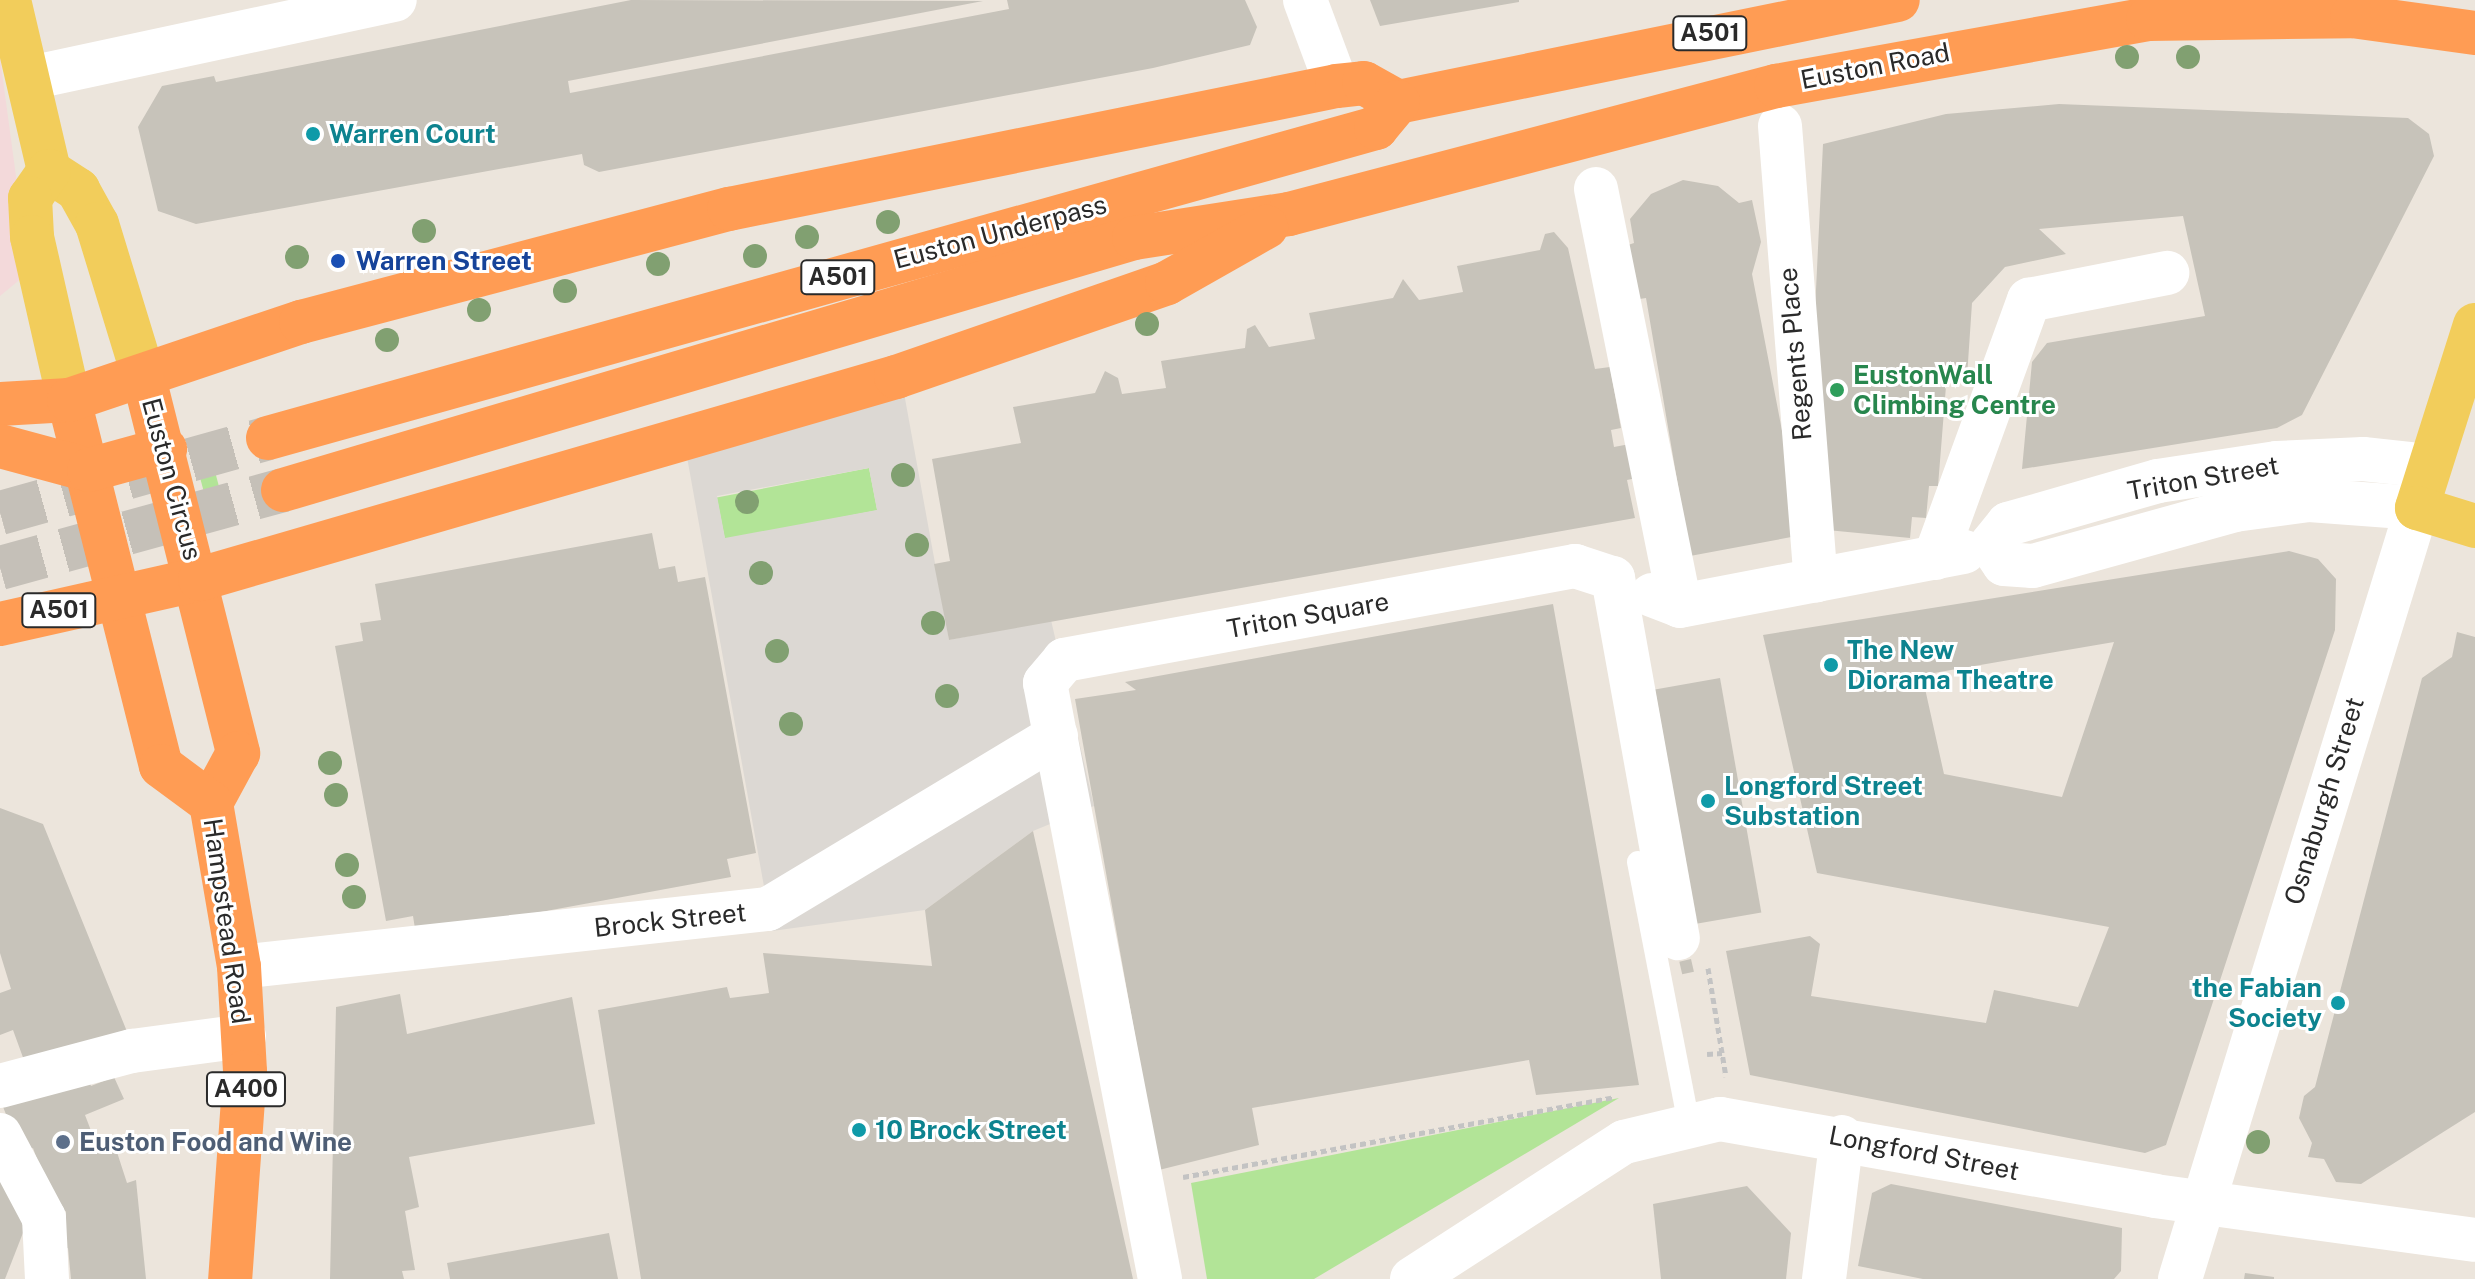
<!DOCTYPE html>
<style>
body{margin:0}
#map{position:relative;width:2475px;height:1279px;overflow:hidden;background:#ece5dc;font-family:"Public Sans",sans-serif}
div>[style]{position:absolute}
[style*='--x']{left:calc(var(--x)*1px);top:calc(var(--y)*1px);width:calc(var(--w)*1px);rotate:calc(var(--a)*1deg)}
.medical>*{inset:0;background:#f3d9da}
.green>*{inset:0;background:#b2e497;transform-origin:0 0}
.plaza>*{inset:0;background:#dcd8d3}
.building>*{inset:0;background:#c7c3ba;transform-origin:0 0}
.highway-tunnel>*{height:44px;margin-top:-22px;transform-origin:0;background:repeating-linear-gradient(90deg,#c5c0b8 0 44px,transparent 0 66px)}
.path>*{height:5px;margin-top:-2.5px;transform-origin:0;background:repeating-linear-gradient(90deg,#c3c3c3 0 6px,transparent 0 10px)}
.lane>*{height:22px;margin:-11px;padding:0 11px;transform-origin:11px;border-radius:11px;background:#fff}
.street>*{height:44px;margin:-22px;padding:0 22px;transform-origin:22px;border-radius:22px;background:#fff}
.primary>*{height:44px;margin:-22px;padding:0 22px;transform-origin:22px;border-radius:22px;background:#f2cd5b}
.highway>*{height:44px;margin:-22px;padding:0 22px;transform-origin:22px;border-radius:22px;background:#ff9c54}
.trees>*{width:24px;height:24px;margin:-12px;border-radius:50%;background:#81a071}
.dots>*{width:22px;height:22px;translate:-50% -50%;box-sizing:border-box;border:4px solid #fff;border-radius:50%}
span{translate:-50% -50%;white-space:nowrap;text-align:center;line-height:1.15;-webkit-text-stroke:6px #fff;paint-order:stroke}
.shield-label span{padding:2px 6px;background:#fff;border:2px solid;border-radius:6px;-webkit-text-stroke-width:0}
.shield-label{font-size:24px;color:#2a2a2a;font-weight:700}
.street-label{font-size:26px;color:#2a2a2a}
.culture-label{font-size:26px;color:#0d838f;font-weight:700}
.left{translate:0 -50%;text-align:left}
.right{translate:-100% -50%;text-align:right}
.transit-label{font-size:26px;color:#164399;font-weight:700}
.leisure-label{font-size:26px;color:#27864d;font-weight:700}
.service-label{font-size:26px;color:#4e5e75;font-weight:700}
</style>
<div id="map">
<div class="medical">
<i style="clip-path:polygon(0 58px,29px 272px,0 296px)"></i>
</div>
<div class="green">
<i style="left:206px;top:438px;width:74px;height:16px;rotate:75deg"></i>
<i style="left:869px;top:468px;width:43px;height:155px;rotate:79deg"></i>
<i style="clip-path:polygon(1619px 1098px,1314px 1279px,1207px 1279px,1191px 1183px)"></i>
</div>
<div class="plaza">
<i style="clip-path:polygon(evenodd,904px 393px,949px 640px,1051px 620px,1094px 806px,1033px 831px,925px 910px,772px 931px,687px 457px,904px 393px,869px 468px,877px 510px,725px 538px,717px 496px,869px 468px)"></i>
</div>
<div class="building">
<i style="clip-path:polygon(631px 0,983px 1px,568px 81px,570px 93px,1009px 9px,1007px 0,1245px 0,1257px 27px,1250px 45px,1153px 68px,599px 172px,584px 165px,582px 154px,196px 224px,158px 211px,138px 127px,162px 86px,214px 76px,216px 82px)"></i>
<i style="clip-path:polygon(1370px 0,1519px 0,1519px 2px,1380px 26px)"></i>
<i style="clip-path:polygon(2059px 104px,2408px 118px,2429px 134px,2434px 156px,2302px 415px,2277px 428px,2022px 469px,2032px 362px,2047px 343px,2205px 316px,2183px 216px,2039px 229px,2066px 254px,2005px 267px,1972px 303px,1967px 377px,1948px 361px,1938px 486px,1929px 486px,1926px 518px,1912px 517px,1910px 538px,1827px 530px,1813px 352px,1823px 144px,1946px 114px)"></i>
<i style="clip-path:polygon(1683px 180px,1718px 186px,1739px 203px,1752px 200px,1761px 242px,1752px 274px,1802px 535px,1690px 556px,1646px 298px,1633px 300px,1622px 247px,1634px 243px,1630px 219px,1651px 194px)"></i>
<i style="clip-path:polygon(1554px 232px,1568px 248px,1595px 369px,1610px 367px,1621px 428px,1611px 430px,1614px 447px,1635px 443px,1641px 477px,1627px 480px,1635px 518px,949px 640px,934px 564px,950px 561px,932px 459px,1021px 443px,1013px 407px,1095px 393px,1105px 371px,1118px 378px,1122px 394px,1166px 388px,1161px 361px,1245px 348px,1247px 329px,1255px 325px,1269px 347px,1315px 339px,1309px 313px,1393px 298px,1403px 279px,1419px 300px,1463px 292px,1457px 266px,1540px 250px,1545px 234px)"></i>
<i style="clip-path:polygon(652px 533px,659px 569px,675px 566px,678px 582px,705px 577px,756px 853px,727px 859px,731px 877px,416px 935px,413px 916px,386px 921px,335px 646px,363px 641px,360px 623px,381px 620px,375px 584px)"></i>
<i style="clip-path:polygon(evenodd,2289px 551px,2318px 559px,2336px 579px,2335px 630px,2166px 1145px,2145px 1153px,1750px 1075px,1726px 951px,1810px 936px,1820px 944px,1811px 996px,1986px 1023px,1994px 990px,2078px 1007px,2109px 927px,1817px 873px,1763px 635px,2289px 551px,2114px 642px,2062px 797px,1944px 774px,1922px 675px,2114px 642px)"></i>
<i style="clip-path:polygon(1553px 604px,1639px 1085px,1536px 1095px,1529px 1060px,1252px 1108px,1259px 1145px,1159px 1170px,1075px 699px,1136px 690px,1125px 682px)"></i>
<i style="clip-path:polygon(2457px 632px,2475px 637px,2475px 1112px,2361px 1184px,2336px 1182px,2324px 1159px,2308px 1157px,2312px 1143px,2299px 1118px,2304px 1096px,2315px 1087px,2422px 678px,2452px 657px)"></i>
<i style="left:1720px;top:678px;width:238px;height:66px;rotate:80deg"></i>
<i style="clip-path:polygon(0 808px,43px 824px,130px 1039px,25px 1063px,13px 1030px,0 1035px,0 993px,11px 989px,0 953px)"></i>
<i style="clip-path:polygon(1033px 831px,1133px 1279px,641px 1279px,598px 1010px,727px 987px,730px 998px,769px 993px,763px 953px,932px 966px,925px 910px)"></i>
<i style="left:1691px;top:959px;width:13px;height:12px;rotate:77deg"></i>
<i style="clip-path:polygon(400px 994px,407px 1034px,572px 997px,595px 1124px,409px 1157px,419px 1207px,405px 1211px,415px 1270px,402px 1271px,404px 1279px,330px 1279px,336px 1007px)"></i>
<i style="clip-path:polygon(84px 1068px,91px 1086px,114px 1077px,124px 1099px,85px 1115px,98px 1149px,114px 1143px,127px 1183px,136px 1180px,146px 1279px,71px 1279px,68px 1248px,62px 1250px,66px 1211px,56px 1213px,33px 1148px,21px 1153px,0 1099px)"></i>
<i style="clip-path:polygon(0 1176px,28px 1220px,5px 1279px,0 1279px)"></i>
<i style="clip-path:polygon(1891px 1184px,2122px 1228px,2121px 1271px,2114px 1279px,1923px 1279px,1858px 1266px,1872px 1193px)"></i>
<i style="clip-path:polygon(1747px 1186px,1791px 1233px,1786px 1279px,1661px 1279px,1653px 1204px)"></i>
<i style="clip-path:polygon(609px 1233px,618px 1279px,450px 1279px,447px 1263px)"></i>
<i style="clip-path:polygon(2245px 1273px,2274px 1277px,2274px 1279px,2244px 1279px)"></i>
</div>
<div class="highway-tunnel">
<i style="--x:0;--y:513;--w:278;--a:-15.6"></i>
<i style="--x:0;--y:568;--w:294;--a:-15.4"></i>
</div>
<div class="path">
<i style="--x:1708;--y:968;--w:110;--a:80.6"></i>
<i style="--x:1707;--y:1054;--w:15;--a:-4"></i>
<i style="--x:1183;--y:1177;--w:437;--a:-10.5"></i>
</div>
<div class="lane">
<i style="--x:1638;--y:862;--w:267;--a:79"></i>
</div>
<div class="street">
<i style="--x:1305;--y:0;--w:92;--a:69.6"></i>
<i style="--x:30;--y:78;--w:373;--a:-12.1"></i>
<i style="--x:1780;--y:126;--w:456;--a:85.5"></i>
<i style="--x:1596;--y:189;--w:425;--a:78.6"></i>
<i style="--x:1935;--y:558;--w:275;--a:-70"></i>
<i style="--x:2029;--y:300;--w:141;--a:-11.1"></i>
<i style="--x:1652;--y:595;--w:30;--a:21"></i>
<i style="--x:1680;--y:606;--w:289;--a:-10.8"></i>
<i style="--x:239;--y:967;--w:532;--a:-6.26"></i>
<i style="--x:768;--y:909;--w:336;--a:-31"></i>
<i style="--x:0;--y:1086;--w:137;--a:-14.9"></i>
<i style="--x:132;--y:1051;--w:113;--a:-7.6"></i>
<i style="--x:0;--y:1135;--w:94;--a:62.1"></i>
<i style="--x:44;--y:1218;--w:61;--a:87.2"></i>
<i style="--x:1160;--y:1279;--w:607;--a:-100.92"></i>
<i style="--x:1045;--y:683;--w:30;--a:-50"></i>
<i style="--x:1064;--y:660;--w:520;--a:-10.42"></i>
<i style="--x:1575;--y:566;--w:40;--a:18"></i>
<i style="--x:1613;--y:578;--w:366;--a:79.8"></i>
<i style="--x:1412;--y:1279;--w:252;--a:-32.9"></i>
<i style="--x:1624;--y:1142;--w:99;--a:-13.5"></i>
<i style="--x:1720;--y:1119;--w:442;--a:10"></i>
<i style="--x:2155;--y:1196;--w:323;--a:7.8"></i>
<i style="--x:1824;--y:1279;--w:143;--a:-82.8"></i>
<i style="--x:2180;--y:1279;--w:807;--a:-72.91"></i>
<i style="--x:2417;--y:508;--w:108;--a:-175.8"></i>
<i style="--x:2309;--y:500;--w:75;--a:172.3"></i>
<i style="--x:2235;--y:510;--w:210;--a:164.5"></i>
<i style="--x:2033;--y:566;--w:29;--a:-176"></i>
<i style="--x:2004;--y:564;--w:23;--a:-124"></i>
<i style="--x:1991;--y:545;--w:27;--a:-51"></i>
<i style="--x:2008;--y:524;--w:156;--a:-16"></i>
<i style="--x:2158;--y:481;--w:120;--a:-8.6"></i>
<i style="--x:2277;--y:463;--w:86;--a:-2.7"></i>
<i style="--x:2363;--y:459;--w:65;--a:6.1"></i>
</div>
<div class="primary">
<i style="--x:9;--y:0;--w:176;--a:76.8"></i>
<i style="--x:49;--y:171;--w:35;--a:33"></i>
<i style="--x:78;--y:190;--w:39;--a:61"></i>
<i style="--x:97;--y:224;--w:161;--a:73"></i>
<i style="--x:49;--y:171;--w:33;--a:125"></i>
<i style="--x:30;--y:198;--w:39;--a:87"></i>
<i style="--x:32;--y:237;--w:167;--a:77.2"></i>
<i style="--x:2475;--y:325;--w:192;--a:107.6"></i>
<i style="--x:2417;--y:508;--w:61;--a:17.2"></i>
</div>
<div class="highway">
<i style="--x:1398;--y:102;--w:510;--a:-11.53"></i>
<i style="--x:144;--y:378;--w:387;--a:75.9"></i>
<i style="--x:238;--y:753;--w:57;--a:118.4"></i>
<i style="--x:211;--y:803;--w:166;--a:80.3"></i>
<i style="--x:239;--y:967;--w:105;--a:86.7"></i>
<i style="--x:245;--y:1072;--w:208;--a:94.1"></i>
<i style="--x:69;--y:400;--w:377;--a:75.9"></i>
<i style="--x:161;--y:766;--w:62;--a:36.5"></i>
<i style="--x:0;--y:404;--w:69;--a:-3.3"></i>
<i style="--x:69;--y:400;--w:245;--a:-18.6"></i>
<i style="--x:301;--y:322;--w:443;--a:-14.8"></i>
<i style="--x:729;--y:209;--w:620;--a:-11.44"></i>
<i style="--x:1337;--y:86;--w:27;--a:-6"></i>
<i style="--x:1364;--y:83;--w:39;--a:29"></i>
<i style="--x:268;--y:438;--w:1151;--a:-15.63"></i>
<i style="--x:1376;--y:128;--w:34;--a:-50"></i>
<i style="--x:0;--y:446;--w:92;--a:15.1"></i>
<i style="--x:89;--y:470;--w:79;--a:-15.4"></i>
<i style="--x:283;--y:490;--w:888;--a:-16.5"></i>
<i style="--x:1134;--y:238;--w:157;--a:-8.8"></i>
<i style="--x:1289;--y:214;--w:504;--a:-14.73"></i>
<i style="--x:1776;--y:86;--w:378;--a:-10.2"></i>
<i style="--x:2148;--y:19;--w:204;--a:-0.8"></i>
<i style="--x:2352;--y:16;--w:124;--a:7.9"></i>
<i style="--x:0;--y:624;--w:205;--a:-12.7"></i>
<i style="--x:200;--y:579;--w:725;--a:-16.18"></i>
<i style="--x:896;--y:377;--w:287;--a:-19.1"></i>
<i style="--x:1167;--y:283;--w:114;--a:-29.5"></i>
</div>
<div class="trees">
<i style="left:2127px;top:57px"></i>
<i style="left:2188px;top:57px"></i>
<i style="left:888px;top:222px"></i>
<i style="left:424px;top:231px"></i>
<i style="left:807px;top:237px"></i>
<i style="left:755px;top:256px"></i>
<i style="left:297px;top:257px"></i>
<i style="left:658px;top:264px"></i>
<i style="left:565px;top:291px"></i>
<i style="left:479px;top:310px"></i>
<i style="left:1147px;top:324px"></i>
<i style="left:387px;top:340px"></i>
<i style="left:903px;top:475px"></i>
<i style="left:747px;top:502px"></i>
<i style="left:917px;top:545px"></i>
<i style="left:761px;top:573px"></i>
<i style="left:933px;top:623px"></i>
<i style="left:777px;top:651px"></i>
<i style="left:947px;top:696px"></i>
<i style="left:791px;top:724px"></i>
<i style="left:330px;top:763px"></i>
<i style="left:336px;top:795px"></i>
<i style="left:347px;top:865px"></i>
<i style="left:354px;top:897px"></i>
<i style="left:2258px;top:1142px"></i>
</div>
<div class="dots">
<i style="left:313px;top:134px;background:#0f9aa8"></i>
<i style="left:338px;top:261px;background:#1a4fb4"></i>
<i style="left:1837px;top:390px;background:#2e9e5b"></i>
<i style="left:1831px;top:665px;background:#0f9aa8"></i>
<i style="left:1708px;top:801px;background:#0f9aa8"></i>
<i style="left:2338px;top:1003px;background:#0f9aa8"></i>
<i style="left:859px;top:1130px;background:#0f9aa8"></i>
<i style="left:63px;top:1142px;background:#5c6f8a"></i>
</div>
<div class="shield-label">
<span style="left:1710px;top:33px">A501</span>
<span style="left:838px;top:277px">A501</span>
<span style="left:59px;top:610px">A501</span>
<span style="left:246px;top:1089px">A400</span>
</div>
<div class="street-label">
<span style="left:1875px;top:66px;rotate:-11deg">Euston Road</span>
<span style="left:1000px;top:232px;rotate:-15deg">Euston Underpass</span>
<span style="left:1795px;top:354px;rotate:-95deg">Regents Place</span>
<span style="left:2203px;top:478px;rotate:-10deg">Triton Street</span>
<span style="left:172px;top:479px;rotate:75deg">Euston Circus</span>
<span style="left:1308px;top:615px;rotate:-10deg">Triton Square</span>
<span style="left:2324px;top:801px;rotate:-73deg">Osnaburgh Street</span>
<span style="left:670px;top:920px;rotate:-6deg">Brock Street</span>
<span style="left:227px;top:921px;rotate:82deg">Hampstead Road</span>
<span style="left:1924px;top:1153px;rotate:11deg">Longford Street</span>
</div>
<div class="culture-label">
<span class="left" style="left:329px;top:134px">Warren Court</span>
<span class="left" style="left:1847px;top:665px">The New<br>Diorama Theatre</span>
<span class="left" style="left:1724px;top:801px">Longford Street<br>Substation</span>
<span class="right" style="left:2322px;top:1003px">the Fabian<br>Society</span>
<span class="left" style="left:875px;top:1130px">10 Brock Street</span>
</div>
<div class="transit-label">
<span class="left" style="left:356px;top:261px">Warren Street</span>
</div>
<div class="leisure-label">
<span class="left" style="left:1853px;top:390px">EustonWall<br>Climbing Centre</span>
</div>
<div class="service-label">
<span class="left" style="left:79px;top:1142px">Euston Food and Wine</span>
</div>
</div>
